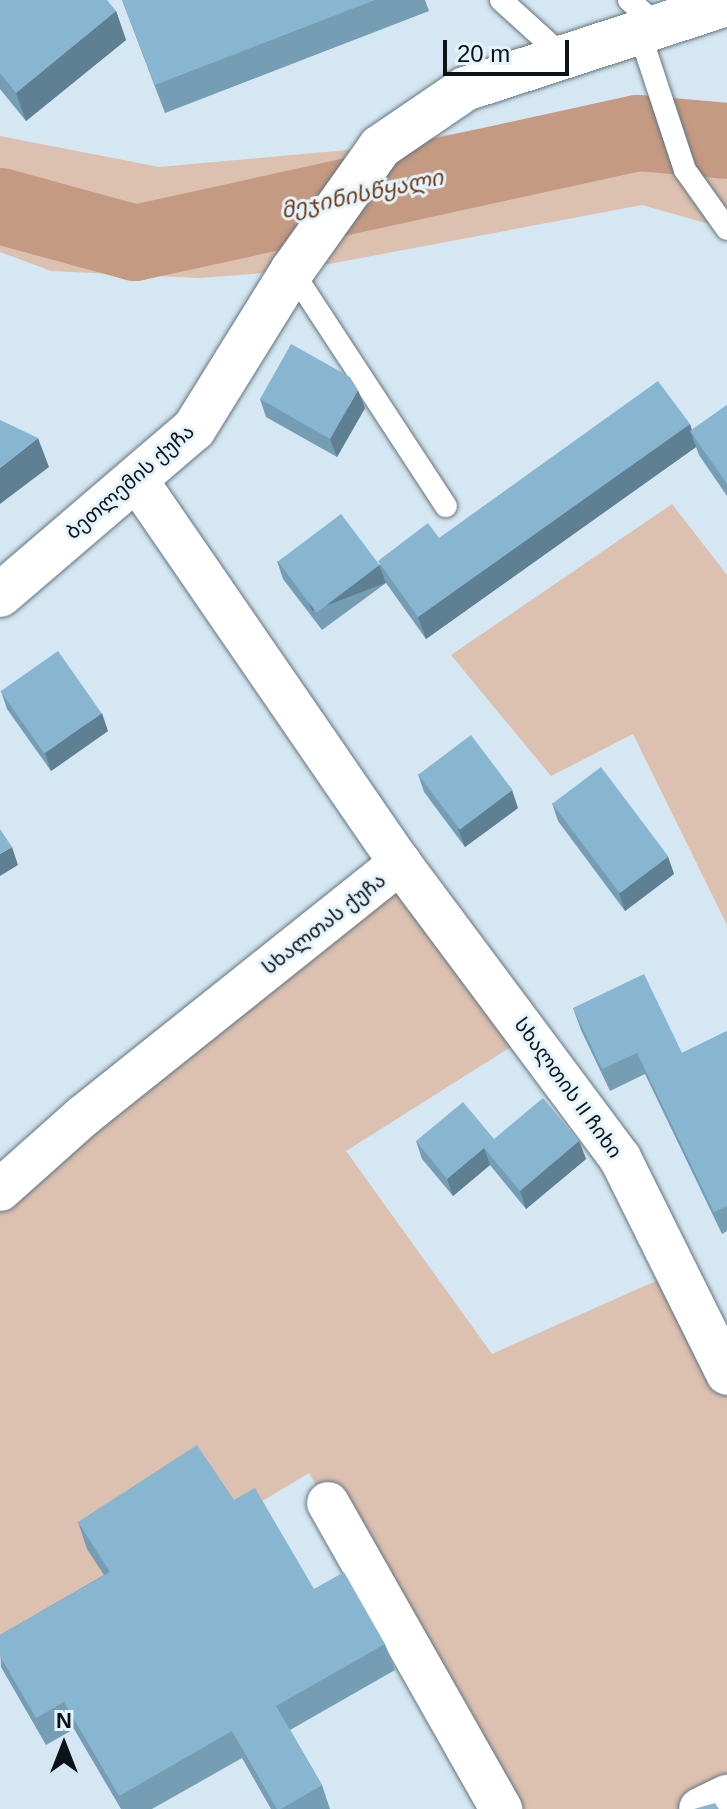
<!DOCTYPE html>
<meta charset="utf-8">
<style>
body{margin:0}
#map{position:relative;width:727px;height:1809px;overflow:hidden;background:#d4e7f2;font-family:Arial,"Noto Sans Georgian",sans-serif}
div>[style]{position:absolute}
[style*='--x']{left:calc(var(--x)*1px);top:calc(var(--y)*1px);width:calc(var(--w)*1px);rotate:calc(var(--a)*1deg)}
.green>*{inset:0;background:#dcc0b0}
.river>*{height:76px;margin:-38px;padding:0 38px;transform-origin:38px;border-radius:38px;background:#c59a83}
.roads{filter:drop-shadow(0 0 2px #63747e) drop-shadow(0 0 2px #63747e)}
.service>*{height:22px;margin:-11px;padding:0 11px;transform-origin:11px;border-radius:11px;background:#fff}
.minor>*{height:42px;margin:-21px;padding:0 21px;transform-origin:21px;border-radius:21px;background:#fff}
.tertiary>*{height:44px;margin:-22px;padding:0 22px;transform-origin:22px;border-radius:22px;background:#fff}
.wall>*{inset:0;background:#759db3}
.shaded-wall>*{inset:0;background:#5f7f92;transform-origin:0 0}
.building>*{inset:0;background:#88b6d0;transform-origin:0 0}
span{translate:-50% -50%;white-space:nowrap;text-align:center;line-height:1.15;-webkit-text-stroke:6px #e4f4fd;paint-order:stroke}
.street-label{font-size:20px;color:#0c1216}
.water-label{font-size:22px;color:#6f3814;font-style:italic}
.north{position:absolute;left:24px;top:1705px;width:80px;height:80px;-webkit-text-stroke:6px #e4f4fd;paint-order:stroke;rotate:0deg;font-size:22px;font-weight:700;line-height:32px;text-align:center;color:#0c1216}
.north::after{content:'';display:block;margin:auto;width:28px;height:36px;background:#0c1216;clip-path:polygon(50% 0,100% 100%,50% 72%,0 100%)}
.scale{position:absolute;left:443px;top:40px;width:126px;height:36px;box-sizing:border-box;border:4px solid #0c1216;border-top:0;padding-left:10px;font-size:24px;line-height:28px;white-space:nowrap;color:#0c1216;-webkit-text-stroke:6px #e4f4fd;paint-order:stroke}
</style>
<div id="map">
<div class="green">
<i style="clip-path:polygon(606px 106px,727px 120px,727px 229px,642px 205px,292px 271px,199px 278px,51px 271px,0 252px,0 136px,159px 167px,380px 147px)"></i>
<i style="clip-path:polygon(672px 504px,727px 575px,727px 925px,633px 734px,551px 776px,451px 655px)"></i>
<i style="clip-path:polygon(400px 863px,530px 1035px,346px 1151px,492px 1354px,676px 1272px,727px 1374px,727px 1796px,700px 1809px,501px 1809px,309px 1473px,0 1659px,0 1190px)"></i>
</div>
<div class="river">
<i style="--x:0;--y:206;--w:140;--a:15.3"></i>
<i style="--x:135;--y:243;--w:515;--a:-12.34"></i>
<i style="--x:638;--y:133;--w:89;--a:5.1"></i>
</div>
<div class="roads">
<div class="service">
<i style="--x:501;--y:0;--w:86;--a:42.2"></i>
<i style="--x:629;--y:0;--w:40;--a:42"></i>
<i style="--x:640;--y:34;--w:143;--a:71.7"></i>
<i style="--x:685;--y:170;--w:72;--a:54.6"></i>
<i style="--x:292;--y:271;--w:281;--a:56.8"></i>
</div>
<div class="minor">
<i style="--x:136;--y:479;--w:466;--a:55.5"></i>
<i style="--x:400;--y:863;--w:368;--a:53.3"></i>
<i style="--x:620;--y:1158;--w:241;--a:63.6"></i>
<i style="--x:0;--y:1190;--w:111;--a:-41.7"></i>
<i style="--x:83;--y:1116;--w:406;--a:-38.6"></i>
<i style="--x:328;--y:1503;--w:352;--a:60.5"></i>
<i style="--x:700;--y:1809;--w:30;--a:-26"></i>
</div>
<div class="tertiary">
<i style="--x:0;--y:595;--w:255;--a:-40.6"></i>
<i style="--x:194;--y:429;--w:186;--a:-58.2"></i>
<i style="--x:292;--y:271;--w:152;--a:-54.6"></i>
<i style="--x:380;--y:147;--w:103;--a:-34.3"></i>
<i style="--x:465;--y:89;--w:275;--a:-18"></i>
</div>
</div>
<div class="wall">
<i style="clip-path:polygon(0 0,116px 11px,126px 40px,26px 121px,0 89px)"></i>
<i style="clip-path:polygon(122px 0,425px 0,429px 11px,165px 113px)"></i>
<i style="clip-path:polygon(260px 399px,365px 408px,337px 457px,266px 417px)"></i>
<i style="clip-path:polygon(727px 405px,727px 496px,699px 455px,696px 447px,426px 639px,386px 583px,322px 630px,283px 579px,277px 561px,379px 565px,690px 424px,692px 430px)"></i>
<i style="clip-path:polygon(1px 691px,108px 731px,51px 771px,7px 709px)"></i>
<i style="clip-path:polygon(418px 774px,518px 808px,465px 847px,424px 792px)"></i>
<i style="clip-path:polygon(552px 803px,668px 857px,674px 874px,625px 911px,558px 821px)"></i>
<i style="clip-path:polygon(573px 1008px,682px 1053px,727px 1031px,727px 1231px,722px 1234px,645px 1074px,610px 1091px,581px 1030px)"></i>
<i style="clip-path:polygon(494px 1139px,579px 1141px,586px 1159px,526px 1209px,490px 1165px,453px 1196px,422px 1159px,416px 1141px)"></i>
<i style="clip-path:polygon(234px 1500px,314px 1589px,385px 1644px,395px 1670px,290px 1730px,322px 1785px,330px 1809px,271px 1809px,242px 1758px,152px 1809px,121px 1809px,74px 1729px,46px 1745px,1px 1667px,0 1635px,104px 1575px,87px 1549px,78px 1522px)"></i>
</div>
<div class="shaded-wall">
<i style="clip-path:polygon(116px 11px,126px 40px,26px 121px,16px 93px)"></i>
<i style="clip-path:polygon(358px 390px,365px 408px,337px 457px,330px 439px)"></i>
<i style="clip-path:polygon(690px 424px,694px 438px,690px 431px,696px 447px,426px 639px,418px 617px)"></i>
<i style="clip-path:polygon(38px 438px,49px 467px,0 504px,0 468px)"></i>
<i style="left:379px;top:565px;width:19px;height:79px;rotate:69deg"></i>
<i style="clip-path:polygon(102px 713px,108px 731px,51px 771px,45px 753px)"></i>
<i style="clip-path:polygon(512px 790px,518px 808px,465px 847px,458px 829px)"></i>
<i style="clip-path:polygon(12px 847px,18px 865px,0 876px,0 854px)"></i>
<i style="clip-path:polygon(668px 857px,674px 874px,625px 911px,619px 893px)"></i>
<i style="clip-path:polygon(579px 1141px,586px 1159px,526px 1209px,520px 1191px)"></i>
<i style="clip-path:polygon(484px 1148px,490px 1165px,453px 1196px,447px 1179px)"></i>
</div>
<div class="building">
<i style="clip-path:polygon(0 0,107px 0,116px 11px,16px 93px,0 73px)"></i>
<i style="clip-path:polygon(122px 0,375px 0,155px 85px)"></i>
<i style="clip-path:polygon(291px 344px,350px 377px,358px 390px,330px 439px,260px 399px)"></i>
<i style="clip-path:polygon(658px 381px,690px 424px,418px 617px,378px 561px,428px 523px,439px 538px)"></i>
<i style="clip-path:polygon(727px 405px,727px 484px,690px 431px)"></i>
<i style="clip-path:polygon(0 420px,38px 438px,0 468px)"></i>
<i style="left:341px;top:514px;width:64px;height:79px;rotate:53deg"></i>
<i style="left:58px;top:651px;width:76px;height:70px;rotate:55deg"></i>
<i style="left:471px;top:735px;width:69px;height:66px;rotate:53deg"></i>
<i style="left:601px;top:767px;width:112px;height:61px;rotate:53deg"></i>
<i style="clip-path:polygon(0 829px,12px 847px,0 854px)"></i>
<i style="clip-path:polygon(644px 974px,682px 1053px,727px 1031px,727px 1206px,714px 1212px,637px 1053px,602px 1069px,573px 1008px)"></i>
<i style="clip-path:polygon(543px 1098px,579px 1141px,520px 1191px,484px 1148px,447px 1179px,416px 1141px,463px 1102px,494px 1139px)"></i>
<i style="clip-path:polygon(197px 1445px,234px 1500px,255px 1488px,314px 1589px,344px 1572px,385px 1644px,276px 1706px,322px 1785px,281px 1809px,277px 1809px,232px 1731px,119px 1796px,64px 1702px,36px 1718px,0 1656px,0 1635px,110px 1572px,78px 1522px)"></i>
<i style="clip-path:polygon(715px 1803px,719px 1809px,694px 1809px)"></i>
</div>
<div class="street-label">
<span style="left:130px;top:482px;rotate:-41deg">ბეთლემის ქუჩა</span>
<span style="left:324px;top:924px;rotate:-38deg">სხალთას ქუჩა</span>
<span style="left:568px;top:1088px;rotate:54deg">სხალთის II ჩიხი</span>
</div>
<div class="water-label">
<span style="left:362px;top:194px;rotate:-12deg">მეჯინისწყალი</span>
</div>
<div class="north">N</div>
<div class="scale">20 m</div>
</div>
